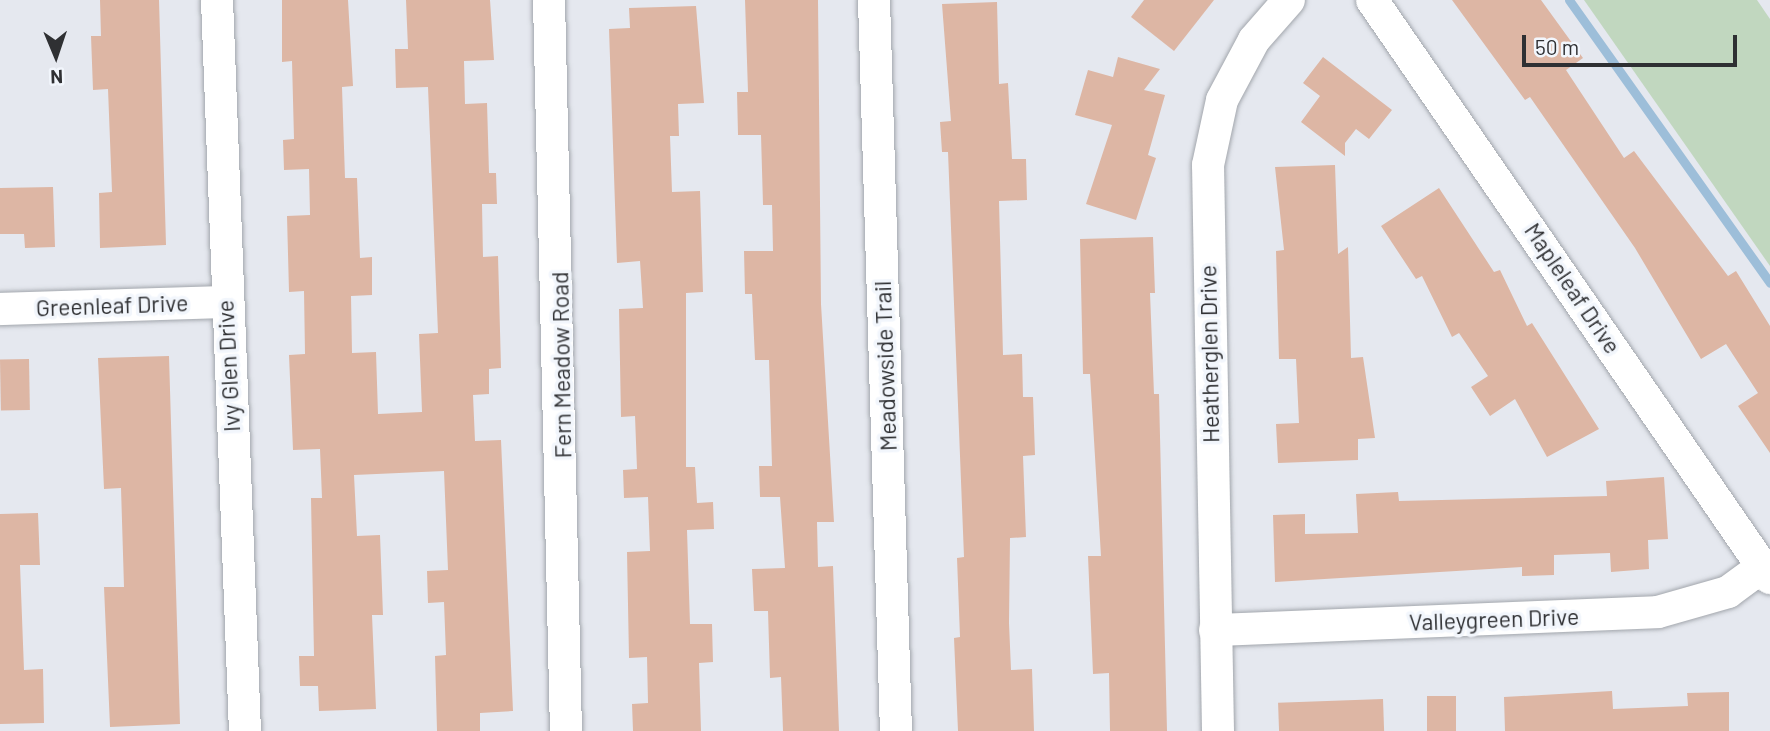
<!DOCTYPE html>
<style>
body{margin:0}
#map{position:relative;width:1770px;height:731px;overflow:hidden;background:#e5e8ef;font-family:Barlow,sans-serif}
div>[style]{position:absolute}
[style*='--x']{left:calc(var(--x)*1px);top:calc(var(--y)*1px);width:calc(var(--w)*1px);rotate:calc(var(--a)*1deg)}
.green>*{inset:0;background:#c1d7bf}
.stream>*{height:9px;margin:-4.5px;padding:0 4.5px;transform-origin:4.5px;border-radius:4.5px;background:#9dbed9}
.building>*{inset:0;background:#ddb6a4;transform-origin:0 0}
.roads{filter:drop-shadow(0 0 2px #a2a6ac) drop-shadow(0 0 2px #a2a6ac)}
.street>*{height:32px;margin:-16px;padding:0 16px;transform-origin:16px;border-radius:16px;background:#fff}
span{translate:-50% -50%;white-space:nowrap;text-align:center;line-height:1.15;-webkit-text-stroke:7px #f2f6fc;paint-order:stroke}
.street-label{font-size:23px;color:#2f3033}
.north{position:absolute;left:21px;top:21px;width:70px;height:70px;-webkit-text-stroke:5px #f2f6fc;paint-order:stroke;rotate:178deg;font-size:19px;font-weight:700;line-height:28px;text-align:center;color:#2f3033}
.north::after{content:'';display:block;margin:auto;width:24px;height:32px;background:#2f3033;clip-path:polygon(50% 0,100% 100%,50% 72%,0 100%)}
.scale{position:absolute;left:1522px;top:35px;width:215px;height:32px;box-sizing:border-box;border:4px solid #2f3033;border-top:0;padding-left:9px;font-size:21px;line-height:24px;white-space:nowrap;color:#2f3033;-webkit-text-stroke:5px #f2f6fc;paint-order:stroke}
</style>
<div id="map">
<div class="green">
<i style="clip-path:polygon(1584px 0,1757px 0,1770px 19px,1770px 266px)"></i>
</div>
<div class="stream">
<i style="--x:1569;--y:0;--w:347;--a:54.6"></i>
</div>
<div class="building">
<i style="clip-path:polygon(100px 0,159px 0,166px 245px,100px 248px,99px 193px,112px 192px,108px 89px,93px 90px,91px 36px,101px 36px)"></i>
<i style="clip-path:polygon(282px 0,348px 0,353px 86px,342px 87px,345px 178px,357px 178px,360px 258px,372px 257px,372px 295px,351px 296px,352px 353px,376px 352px,378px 414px,422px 412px,419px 334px,438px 333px,428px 87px,396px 88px,395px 49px,408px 49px,406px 0,490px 0,494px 60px,464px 61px,465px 104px,487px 103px,489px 173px,496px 173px,497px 204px,482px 204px,483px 257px,498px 256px,501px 368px,489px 369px,489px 394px,473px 395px,475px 441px,501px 440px,513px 711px,480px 713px,480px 731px,437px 731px,435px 656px,446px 655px,444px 602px,428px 603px,427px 571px,448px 570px,444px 471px,354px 475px,357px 536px,380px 535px,383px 615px,372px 615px,376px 709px,319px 711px,318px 686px,300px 686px,299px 656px,314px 656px,311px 498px,322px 498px,320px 449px,293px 450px,289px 355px,305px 354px,304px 291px,289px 292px,287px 216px,310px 215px,309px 169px,284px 170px,283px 140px,294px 139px,292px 61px,282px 62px)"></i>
<i style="clip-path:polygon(745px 0,818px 0,821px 304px,834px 522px,817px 522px,818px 567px,833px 566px,839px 731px,783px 731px,781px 677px,770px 678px,768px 611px,754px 611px,752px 569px,785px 568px,780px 497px,760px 497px,759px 466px,772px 466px,769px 360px,755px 360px,752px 294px,745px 294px,744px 251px,773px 251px,772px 205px,763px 205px,761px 135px,738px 135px,737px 92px,748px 92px)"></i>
<i style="clip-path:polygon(1144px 0,1214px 0,1174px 51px,1131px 17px)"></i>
<i style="clip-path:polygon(1452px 0,1541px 0,1583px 58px,1566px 70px,1624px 158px,1634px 151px,1728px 276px,1736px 271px,1770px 326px,1770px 453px,1738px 406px,1758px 393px,1726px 344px,1701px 359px,1635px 248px,1530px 97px,1525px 100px)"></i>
<i style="clip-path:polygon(997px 2px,999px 84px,1008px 83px,1012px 159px,1026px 159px,1027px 200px,999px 201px,1003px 355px,1022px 354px,1023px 397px,1033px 397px,1035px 455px,1023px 456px,1026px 537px,1010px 538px,1009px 623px,1011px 670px,1032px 669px,1034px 731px,958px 731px,954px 638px,960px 637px,957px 558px,964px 557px,948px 152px,942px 152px,940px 122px,951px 121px,942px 4px)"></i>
<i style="clip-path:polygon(696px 6px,704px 103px,678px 104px,679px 136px,670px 136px,672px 192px,700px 191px,703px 292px,686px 293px,686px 467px,695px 467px,697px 503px,713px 502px,714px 529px,687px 530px,690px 624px,712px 624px,713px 662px,699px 663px,701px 731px,633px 731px,632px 704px,648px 703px,647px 657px,629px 658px,627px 552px,650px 551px,648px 497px,624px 498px,623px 470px,637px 469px,635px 416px,621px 417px,619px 309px,643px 308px,640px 261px,617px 263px,609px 29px,630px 28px,629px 8px)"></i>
<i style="clip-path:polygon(1118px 57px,1160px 69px,1144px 90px,1165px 95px,1148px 155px,1156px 158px,1136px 220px,1086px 204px,1112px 125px,1075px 115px,1088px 70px,1113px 77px)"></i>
<i style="clip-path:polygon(1323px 57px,1392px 110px,1369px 139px,1356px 129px,1345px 143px,1345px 156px,1301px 122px,1320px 96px,1303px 83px)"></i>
<i style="clip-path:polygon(1335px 165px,1338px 254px,1348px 247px,1351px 358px,1363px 357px,1375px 438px,1358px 439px,1358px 460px,1278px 463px,1276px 424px,1299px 423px,1296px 359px,1279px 359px,1276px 251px,1284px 250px,1275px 167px)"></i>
<i style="clip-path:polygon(53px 187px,55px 247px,25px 248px,24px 234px,0 234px,0 188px)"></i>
<i style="clip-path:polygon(1439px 188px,1494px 272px,1500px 270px,1527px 326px,1532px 323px,1599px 429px,1547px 457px,1515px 399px,1490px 416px,1471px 387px,1488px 376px,1459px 333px,1452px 337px,1422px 276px,1416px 279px,1381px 226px)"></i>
<i style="clip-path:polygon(1153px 237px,1155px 293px,1150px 293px,1154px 394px,1159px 394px,1167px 731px,1110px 731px,1109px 673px,1093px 674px,1088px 556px,1101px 556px,1090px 374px,1083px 374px,1080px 239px)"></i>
<i style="clip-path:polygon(169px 356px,180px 724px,110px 727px,104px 587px,124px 587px,121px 488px,104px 489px,98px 358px)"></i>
<i style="left:29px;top:359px;width:51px;height:29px;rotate:89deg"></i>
<i style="clip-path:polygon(1664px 477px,1668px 539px,1648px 540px,1649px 569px,1611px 572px,1610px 553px,1554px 555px,1554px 575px,1522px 576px,1522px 567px,1275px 582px,1273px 515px,1305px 514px,1305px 534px,1358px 533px,1356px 494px,1398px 492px,1399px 501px,1607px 496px,1606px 481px)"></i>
<i style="clip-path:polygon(38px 513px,40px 565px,20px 565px,24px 670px,43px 669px,44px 723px,0 724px,0 514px)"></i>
<i style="clip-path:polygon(1612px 691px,1613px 709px,1688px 706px,1687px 693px,1729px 692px,1729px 731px,1505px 731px,1504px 697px)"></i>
<i style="left:1427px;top:696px;width:29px;height:35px"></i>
<i style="left:1383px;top:699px;width:32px;height:105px;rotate:88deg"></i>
</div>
<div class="roads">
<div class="street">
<i style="--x:217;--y:0;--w:732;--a:87.81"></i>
<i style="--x:549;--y:0;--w:731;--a:88.67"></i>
<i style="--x:874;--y:0;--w:731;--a:88.28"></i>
<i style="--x:1372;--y:0;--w:702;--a:55.45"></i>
<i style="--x:0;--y:309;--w:224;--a:-1.8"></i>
<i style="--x:1215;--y:630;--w:443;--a:-2.3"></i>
<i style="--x:1658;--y:612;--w:73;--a:-15.9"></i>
<i style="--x:1728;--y:592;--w:42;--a:-36.3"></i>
<i style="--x:1218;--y:731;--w:566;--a:-91.01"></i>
<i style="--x:1208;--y:165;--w:66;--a:-77.8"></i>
<i style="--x:1222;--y:100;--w:68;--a:-61.9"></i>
<i style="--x:1254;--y:40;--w:53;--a:-48.8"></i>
</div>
</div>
<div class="street-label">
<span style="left:1573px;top:288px;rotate:56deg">Mapleleaf Drive</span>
<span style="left:112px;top:305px;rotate:-2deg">Greenleaf Drive</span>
<span style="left:1209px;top:354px;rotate:-91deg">Heatherglen Drive</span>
<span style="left:561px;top:365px;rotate:-91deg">Fern Meadow Road</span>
<span style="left:228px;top:366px;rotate:-93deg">Ivy Glen Drive</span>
<span style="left:885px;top:366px;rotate:-92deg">Meadowside Trail</span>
<span style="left:1494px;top:619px;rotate:-2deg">Valleygreen Drive</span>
</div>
<div class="north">N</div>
<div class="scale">50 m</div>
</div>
